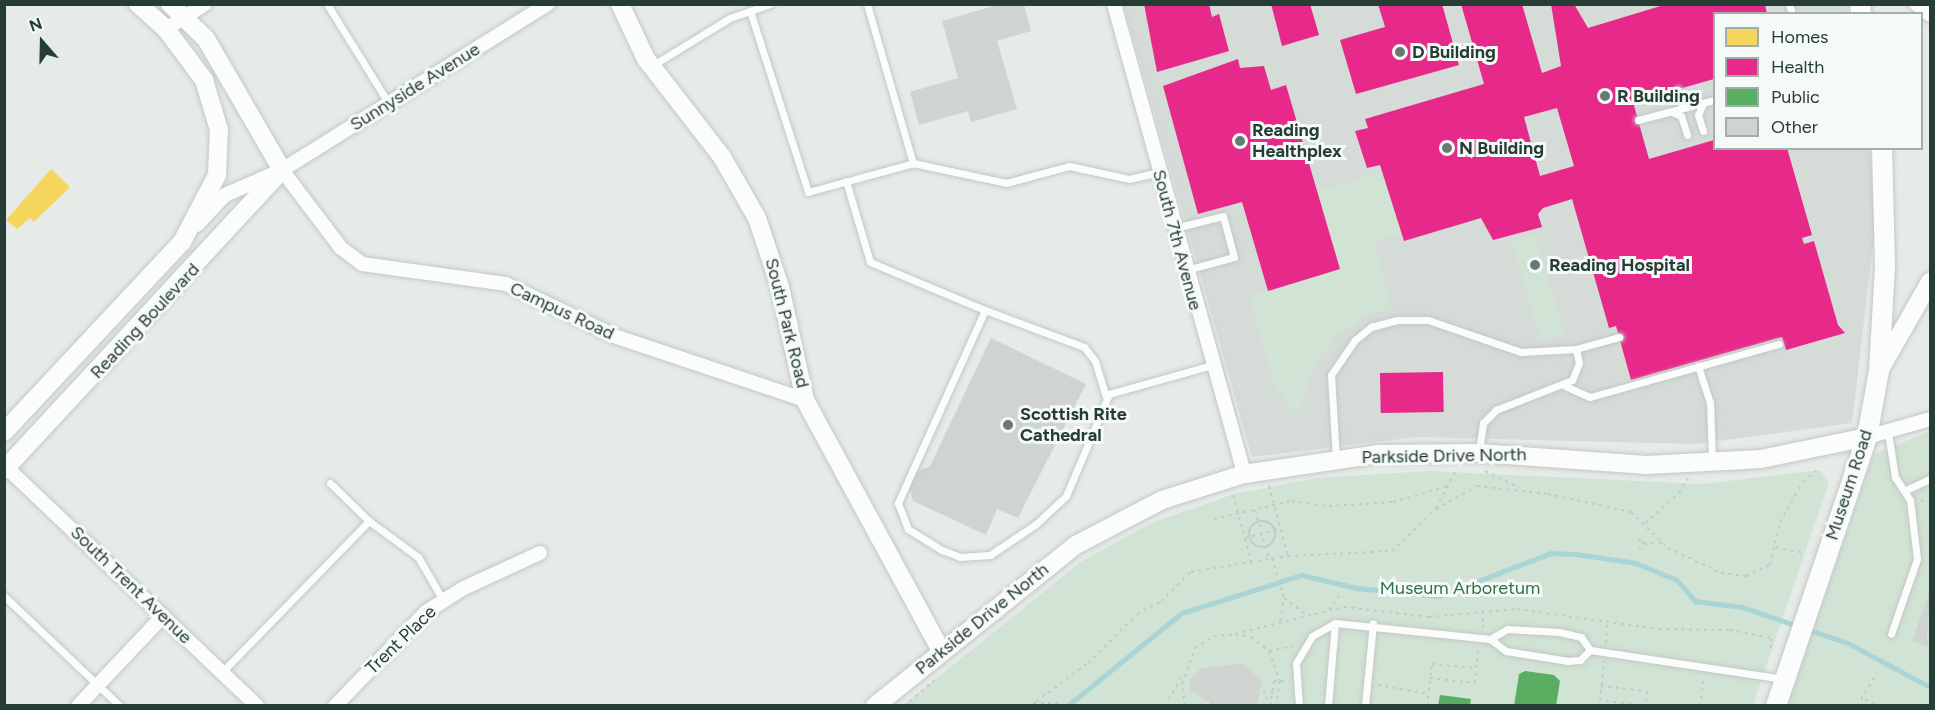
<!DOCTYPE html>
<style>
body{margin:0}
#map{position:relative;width:1935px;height:710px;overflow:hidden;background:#e6ebe8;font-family:Figtree,sans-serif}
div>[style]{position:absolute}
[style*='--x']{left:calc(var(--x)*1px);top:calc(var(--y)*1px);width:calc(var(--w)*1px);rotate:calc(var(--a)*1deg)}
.built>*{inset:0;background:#d5dcd8}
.green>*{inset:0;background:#d1e3d4;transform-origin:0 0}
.homes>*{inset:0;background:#f6d55c}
.health>*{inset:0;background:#e7298a;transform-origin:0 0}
.public>*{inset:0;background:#5aae61}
.stream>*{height:4.5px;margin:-2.25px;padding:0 2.25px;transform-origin:2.25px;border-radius:2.25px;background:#aad4d6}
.building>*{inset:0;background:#cfd4d1}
.path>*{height:2px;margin-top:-1px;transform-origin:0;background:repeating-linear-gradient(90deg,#c2cbc6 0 3px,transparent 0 7.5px)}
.path>.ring{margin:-1px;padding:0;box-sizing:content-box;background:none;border:2px solid #c2cbc6;border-radius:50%}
.roads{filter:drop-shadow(0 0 2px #c3c8c5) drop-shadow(0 0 2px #c3c8c5)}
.service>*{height:7px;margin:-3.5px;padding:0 3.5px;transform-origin:3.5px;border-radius:3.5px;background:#fbfcfc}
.minor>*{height:14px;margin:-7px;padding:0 7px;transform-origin:7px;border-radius:7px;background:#fbfcfc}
.tertiary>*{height:18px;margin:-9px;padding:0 9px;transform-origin:9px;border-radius:9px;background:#fbfcfc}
.secondary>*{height:20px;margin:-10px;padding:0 10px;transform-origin:10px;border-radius:10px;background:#fbfcfc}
.dots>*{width:16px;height:16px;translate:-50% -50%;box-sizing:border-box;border:3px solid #f5f9f7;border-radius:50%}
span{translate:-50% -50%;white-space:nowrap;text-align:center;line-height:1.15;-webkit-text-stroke:6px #f5f9f7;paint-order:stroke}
.poi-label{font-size:18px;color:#253d34;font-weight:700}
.left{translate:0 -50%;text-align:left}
.street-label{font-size:18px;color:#253d34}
.park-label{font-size:18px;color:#317244}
.frame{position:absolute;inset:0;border:6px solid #253d34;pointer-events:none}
.legend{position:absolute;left:1713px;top:12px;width:210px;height:138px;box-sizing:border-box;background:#f5f9f7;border:2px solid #a2aea9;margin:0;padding:8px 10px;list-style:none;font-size:18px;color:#253d34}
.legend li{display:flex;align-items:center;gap:12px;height:30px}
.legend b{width:30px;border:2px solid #a2aea9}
.north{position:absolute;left:12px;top:12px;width:60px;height:60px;-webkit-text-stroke:4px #f5f9f7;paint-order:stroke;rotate:340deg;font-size:16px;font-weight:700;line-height:24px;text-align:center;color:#253d34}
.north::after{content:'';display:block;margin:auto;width:21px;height:27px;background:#253d34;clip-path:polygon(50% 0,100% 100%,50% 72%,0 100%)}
</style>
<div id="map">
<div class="built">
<i style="clip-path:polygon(1124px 5px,1846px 5px,1847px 13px,1714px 14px,1714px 148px,1870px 149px,1875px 228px,1852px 423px,1695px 444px,1417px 437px,1252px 457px)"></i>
</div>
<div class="green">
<i style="clip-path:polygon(1382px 172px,1402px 233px,1374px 242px,1392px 309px,1366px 314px,1335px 337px,1311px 370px,1301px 408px,1290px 410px,1284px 391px,1276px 392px,1249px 296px,1340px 269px,1318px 192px)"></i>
<i style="left:1534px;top:234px;width:104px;height:24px;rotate:73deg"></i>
<i style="clip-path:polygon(1930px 431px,1930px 705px,1787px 706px,1874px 454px)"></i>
<i style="clip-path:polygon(1820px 470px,1829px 482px,1753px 705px,902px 706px,1082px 561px,1151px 523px,1234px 494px,1317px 478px,1428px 471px,1702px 484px)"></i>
</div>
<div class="homes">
<i style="clip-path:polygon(51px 169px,70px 187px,34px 222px,30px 218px,17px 229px,6px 220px)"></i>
</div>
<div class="health">
<i style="clip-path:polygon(1144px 4px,1209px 4px,1212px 17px,1219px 14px,1229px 51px,1157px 72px)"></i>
<i style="clip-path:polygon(1271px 4px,1310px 4px,1319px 35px,1282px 46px)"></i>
<i style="clip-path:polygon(1378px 4px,1442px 4px,1459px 65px,1356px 94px,1340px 40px,1385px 27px)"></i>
<i style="clip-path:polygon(evenodd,1461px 4px,1522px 4px,1542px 73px,1561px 66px,1551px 4px,1574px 4px,1588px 28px,1667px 4px,1765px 4px,1767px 14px,1714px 14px,1714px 79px,1633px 102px,1649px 159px,1714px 140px,1714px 148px,1787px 148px,1812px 235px,1802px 238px,1804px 244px,1814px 241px,1838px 325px,1845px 333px,1786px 350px,1782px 337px,1631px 380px,1616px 326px,1609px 328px,1572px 199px,1543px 208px,1538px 214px,1542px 227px,1493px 240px,1481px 218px,1404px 241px,1380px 165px,1367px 168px,1355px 131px,1368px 128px,1365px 119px,1484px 84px,1461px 4px,1557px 108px,1574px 166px,1540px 176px,1524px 117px,1557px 108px)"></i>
<i style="clip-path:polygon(1238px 59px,1240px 68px,1264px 66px,1271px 90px,1286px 85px,1340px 269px,1268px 291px,1242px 202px,1198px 214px,1163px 86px)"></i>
<i style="left:1443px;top:372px;width:40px;height:63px;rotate:89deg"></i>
</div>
<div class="public">
<i style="clip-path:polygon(1525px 671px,1554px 675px,1560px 681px,1556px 706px,1514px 706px,1519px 674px)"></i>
<i style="clip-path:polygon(1440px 695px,1471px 699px,1470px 706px,1438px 706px)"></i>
</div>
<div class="stream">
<i style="--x:1806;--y:629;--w:44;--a:18.4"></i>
<i style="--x:1848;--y:643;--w:93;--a:28.2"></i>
<i style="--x:1067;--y:706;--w:148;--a:-39"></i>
<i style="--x:1182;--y:613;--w:126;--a:-17.6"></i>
<i style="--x:1302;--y:575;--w:57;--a:13.3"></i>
<i style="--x:1357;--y:588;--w:82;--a:5.6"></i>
<i style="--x:1439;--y:596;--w:120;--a:-21"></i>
<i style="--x:1551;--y:553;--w:25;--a:2"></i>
<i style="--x:1576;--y:554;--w:61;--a:8.5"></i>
<i style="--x:1636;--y:563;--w:44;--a:22.5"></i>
<i style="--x:1677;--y:580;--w:28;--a:49"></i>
<i style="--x:1695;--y:601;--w:47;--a:7.3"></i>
<i style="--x:1742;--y:607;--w:59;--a:18.7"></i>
</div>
<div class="building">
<i style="clip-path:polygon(1000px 4px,1024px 4px,1031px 31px,997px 41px,1017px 109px,971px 122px,968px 111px,919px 125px,910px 92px,958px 78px,942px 21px)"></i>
<i style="clip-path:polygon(991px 338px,1086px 384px,1018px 518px,997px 509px,986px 535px,913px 501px,908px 483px,912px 474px,930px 466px)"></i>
<i style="clip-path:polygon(1930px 591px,1927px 638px,1929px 647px,1912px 641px)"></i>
<i style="clip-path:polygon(1241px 663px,1262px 680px,1257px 706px,1215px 706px,1190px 690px,1190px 680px,1200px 669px)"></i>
</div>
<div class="path">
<i style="--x:1485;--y:471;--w:39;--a:26"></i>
<i style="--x:1269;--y:486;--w:73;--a:74.8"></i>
<i style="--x:1233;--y:495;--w:72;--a:74.6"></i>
<i style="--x:1921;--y:500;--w:10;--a:29"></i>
<i style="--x:1436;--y:508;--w:45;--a:-62.3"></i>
<i style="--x:1255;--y:510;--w:51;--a:74.1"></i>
<i style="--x:1214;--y:519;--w:80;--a:-13"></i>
<i style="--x:1292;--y:501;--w:37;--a:8"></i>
<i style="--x:1329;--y:506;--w:64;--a:-3.6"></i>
<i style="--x:1393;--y:502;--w:56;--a:-16.5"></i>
<i class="ring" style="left:1249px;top:521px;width:24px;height:24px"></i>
<i style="--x:1645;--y:523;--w:45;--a:-41.4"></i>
<i style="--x:1679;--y:493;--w:17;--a:-59"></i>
<i style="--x:1245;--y:538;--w:36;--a:-14"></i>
<i style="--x:1638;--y:539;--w:6;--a:18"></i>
<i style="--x:1644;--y:541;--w:9;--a:122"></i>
<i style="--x:1644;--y:544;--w:19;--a:-3"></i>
<i style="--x:1776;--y:547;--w:30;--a:12"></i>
<i style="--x:1272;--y:558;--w:42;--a:73.3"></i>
<i style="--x:1284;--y:598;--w:26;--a:37"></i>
<i style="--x:1329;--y:610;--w:17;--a:-54"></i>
<i style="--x:1483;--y:610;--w:19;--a:90"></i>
<i style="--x:1280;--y:621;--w:23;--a:-80"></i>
<i style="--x:1235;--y:634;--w:112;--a:-13.9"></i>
<i style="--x:1344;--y:607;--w:86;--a:6.7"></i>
<i style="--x:1429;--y:617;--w:88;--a:-5.2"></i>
<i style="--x:1517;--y:609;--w:143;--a:8"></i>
<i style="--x:1659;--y:629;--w:71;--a:0.8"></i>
<i style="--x:1730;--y:630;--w:42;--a:11"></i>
<i style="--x:1771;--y:638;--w:11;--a:90"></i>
<i style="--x:1606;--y:643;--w:21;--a:-85"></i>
<i style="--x:1269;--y:651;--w:26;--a:-11"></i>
<i style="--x:1430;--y:678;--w:45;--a:6.3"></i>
<i style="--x:1475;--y:683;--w:34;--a:-85"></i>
<i style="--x:1378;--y:685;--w:51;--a:10.2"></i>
<i style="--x:1601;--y:686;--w:46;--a:6.2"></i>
<i style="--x:1647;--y:691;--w:15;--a:94"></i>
<i style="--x:1646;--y:706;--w:46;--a:-172.6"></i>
<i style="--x:1600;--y:700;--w:39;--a:-84"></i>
<i style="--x:1263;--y:692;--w:11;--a:5"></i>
<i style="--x:1865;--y:699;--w:14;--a:30"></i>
<i style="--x:1033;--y:703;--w:29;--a:0"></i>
<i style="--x:904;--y:706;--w:40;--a:-40"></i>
<i style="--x:1030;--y:706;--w:72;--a:-36.6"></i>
<i style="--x:1088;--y:663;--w:69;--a:-45"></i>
<i style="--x:1137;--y:614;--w:27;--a:-28"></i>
<i style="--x:1161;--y:601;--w:42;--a:-44"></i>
<i style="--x:1191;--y:572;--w:98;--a:-9.4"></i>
<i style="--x:1288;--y:556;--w:104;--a:-2.8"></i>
<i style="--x:1392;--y:551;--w:61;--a:-43.7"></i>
<i style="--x:1436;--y:509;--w:47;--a:-29.3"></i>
<i style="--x:1477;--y:486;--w:71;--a:6.4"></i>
<i style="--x:1548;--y:494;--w:85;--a:12.2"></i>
<i style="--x:1631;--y:512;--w:52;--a:44.2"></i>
<i style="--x:1668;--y:548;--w:59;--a:25.3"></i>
<i style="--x:1721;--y:573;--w:25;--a:7"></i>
<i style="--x:1746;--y:576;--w:26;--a:-25"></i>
<i style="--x:1770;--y:565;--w:44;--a:-76.9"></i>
<i style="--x:1780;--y:522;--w:46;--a:-60.1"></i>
<i style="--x:1803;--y:482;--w:17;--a:-40"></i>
<i style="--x:1165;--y:706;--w:37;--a:-61"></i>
<i style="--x:1185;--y:706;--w:22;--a:-98"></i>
<i style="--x:1182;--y:684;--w:38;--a:-70"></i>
<i style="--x:1195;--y:648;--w:22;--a:-32"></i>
<i style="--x:1214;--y:636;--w:21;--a:-5"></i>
<i style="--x:1235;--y:634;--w:16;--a:11"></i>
<i style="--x:1251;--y:637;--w:23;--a:38"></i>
<i style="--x:1269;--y:651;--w:32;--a:70"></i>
<i style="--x:1280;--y:681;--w:25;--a:99"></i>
<i style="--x:1211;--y:706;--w:6;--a:-72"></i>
<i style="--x:1263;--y:706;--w:14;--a:-65"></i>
<i style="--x:1270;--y:706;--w:25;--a:-81"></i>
<i style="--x:1274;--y:681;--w:14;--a:0"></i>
<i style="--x:1427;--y:706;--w:42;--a:-83.2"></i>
<i style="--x:1432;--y:664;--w:44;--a:5.2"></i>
<i style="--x:1700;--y:706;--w:27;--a:-82"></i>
<i style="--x:1857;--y:706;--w:39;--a:-59"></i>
</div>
<div class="roads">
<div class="service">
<i style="--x:327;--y:4;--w:118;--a:58.2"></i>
<i style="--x:867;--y:4;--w:166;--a:73.9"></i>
<i style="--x:1789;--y:4;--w:10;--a:73"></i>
<i style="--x:750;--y:11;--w:190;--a:72.2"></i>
<i style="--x:808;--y:192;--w:109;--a:-15.4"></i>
<i style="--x:913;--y:163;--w:95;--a:12.1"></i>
<i style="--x:1006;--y:183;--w:65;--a:-15.1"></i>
<i style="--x:1069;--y:166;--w:61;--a:12.2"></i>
<i style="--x:1129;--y:179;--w:31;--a:-13"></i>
<i style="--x:653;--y:65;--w:90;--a:-31.4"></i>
<i style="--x:730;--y:18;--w:42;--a:-19.3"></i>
<i style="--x:1678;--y:90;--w:15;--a:74"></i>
<i style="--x:1682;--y:104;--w:9;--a:13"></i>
<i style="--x:1672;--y:112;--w:10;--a:24"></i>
<i style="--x:1681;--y:116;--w:20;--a:72"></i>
<i style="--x:1638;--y:120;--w:79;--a:-14.7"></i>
<i style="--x:1703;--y:131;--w:17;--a:-107"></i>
<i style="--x:1698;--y:115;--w:13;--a:-67"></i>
<i style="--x:846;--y:181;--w:84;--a:73.5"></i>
<i style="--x:870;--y:262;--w:125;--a:22.7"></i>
<i style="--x:985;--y:310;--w:212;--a:114.3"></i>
<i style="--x:898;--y:503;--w:28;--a:69"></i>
<i style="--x:908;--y:529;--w:40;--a:32"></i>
<i style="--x:942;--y:550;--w:19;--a:21"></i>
<i style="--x:960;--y:557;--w:30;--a:-4"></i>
<i style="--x:990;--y:555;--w:55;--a:-34"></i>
<i style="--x:1036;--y:524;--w:41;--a:-43"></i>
<i style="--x:1066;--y:496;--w:111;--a:-67.1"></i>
<i style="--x:1109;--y:394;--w:107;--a:-15.7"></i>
<i style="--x:1175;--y:228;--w:49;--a:-14"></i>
<i style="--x:1223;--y:216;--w:42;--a:75"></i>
<i style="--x:1234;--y:257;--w:50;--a:164.8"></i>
<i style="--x:985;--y:310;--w:106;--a:20.5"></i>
<i style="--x:1084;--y:347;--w:18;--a:52"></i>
<i style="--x:1095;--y:361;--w:37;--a:73"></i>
<i style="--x:1576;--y:349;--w:45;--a:-15.6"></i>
<i style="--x:1698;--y:366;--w:38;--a:72"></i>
<i style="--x:1710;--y:402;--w:58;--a:88"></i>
<i style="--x:1565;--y:386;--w:27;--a:24"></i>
<i style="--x:1590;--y:397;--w:196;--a:-15.7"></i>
<i style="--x:1888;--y:432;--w:46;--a:81.2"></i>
<i style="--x:1895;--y:477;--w:27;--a:57"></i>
<i style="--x:1910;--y:500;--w:59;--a:83.2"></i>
<i style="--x:1917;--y:559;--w:79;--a:109.1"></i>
<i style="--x:1336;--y:459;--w:84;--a:-93.4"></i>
<i style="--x:1331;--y:375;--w:42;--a:-55.6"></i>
<i style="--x:1355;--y:340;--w:21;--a:-39"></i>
<i style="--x:1371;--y:327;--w:28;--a:-15"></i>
<i style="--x:1398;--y:320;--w:30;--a:0"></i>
<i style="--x:1428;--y:320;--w:98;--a:19"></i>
<i style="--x:1521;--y:352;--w:55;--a:-3.1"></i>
<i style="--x:1576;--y:349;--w:14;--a:78"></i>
<i style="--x:1579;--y:363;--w:18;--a:112"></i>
<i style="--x:1572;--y:380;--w:82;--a:158.5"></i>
<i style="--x:1496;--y:410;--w:18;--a:135"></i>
<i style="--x:1483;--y:423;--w:29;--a:98"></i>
<i style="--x:330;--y:483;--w:54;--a:44.3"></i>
<i style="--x:1906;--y:490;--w:26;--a:-25"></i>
<i style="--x:4;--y:596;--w:160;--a:43.5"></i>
<i style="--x:1490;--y:639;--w:20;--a:-30"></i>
<i style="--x:1507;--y:629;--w:52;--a:3.3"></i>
<i style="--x:1559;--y:632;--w:23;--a:13"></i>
<i style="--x:1581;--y:637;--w:16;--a:55"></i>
<i style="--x:1590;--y:650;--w:196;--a:8.5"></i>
<i style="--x:222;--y:672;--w:211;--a:-45.8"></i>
<i style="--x:369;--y:521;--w:61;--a:36.3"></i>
<i style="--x:418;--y:557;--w:50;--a:59.8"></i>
<i style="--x:1299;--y:706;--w:43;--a:-94"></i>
<i style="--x:1296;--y:663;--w:31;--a:-59"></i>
<i style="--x:1312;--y:636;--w:26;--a:-29"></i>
<i style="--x:1335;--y:623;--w:156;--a:5.9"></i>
<i style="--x:1490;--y:639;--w:20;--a:37"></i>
<i style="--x:1506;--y:651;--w:63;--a:9.2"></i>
<i style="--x:1568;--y:661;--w:12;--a:-5"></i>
<i style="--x:1580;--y:660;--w:14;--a:-45"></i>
<i style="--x:1328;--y:706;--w:83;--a:-85.2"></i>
<i style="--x:1365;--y:706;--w:83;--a:-84.5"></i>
</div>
<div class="minor">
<i style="--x:1114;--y:4;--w:488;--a:74.5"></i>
<i style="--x:1916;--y:4;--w:18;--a:38"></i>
<i style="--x:166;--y:29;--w:46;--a:-32.7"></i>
<i style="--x:282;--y:170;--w:98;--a:52.9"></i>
<i style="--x:341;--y:248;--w:26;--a:37"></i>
<i style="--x:362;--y:264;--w:145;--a:7.9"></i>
<i style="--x:506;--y:284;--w:123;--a:25.5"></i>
<i style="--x:617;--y:337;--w:198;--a:18.5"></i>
<i style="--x:197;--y:225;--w:41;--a:-47"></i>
<i style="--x:225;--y:195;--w:62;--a:-23.7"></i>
<i style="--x:282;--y:170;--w:314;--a:-32"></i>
<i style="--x:1867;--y:437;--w:66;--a:-15.9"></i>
<i style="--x:4;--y:465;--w:349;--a:43.6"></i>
<i style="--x:78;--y:706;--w:124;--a:-46.6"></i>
<i style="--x:335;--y:706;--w:131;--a:-45.9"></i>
<i style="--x:426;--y:612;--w:43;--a:-32.6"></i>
<i style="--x:462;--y:589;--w:86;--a:-24.8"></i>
</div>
<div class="tertiary">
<i style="--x:620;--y:4;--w:61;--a:64.7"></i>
<i style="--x:646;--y:59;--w:124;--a:52.2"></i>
<i style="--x:722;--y:157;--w:70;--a:60.2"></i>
<i style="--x:757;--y:218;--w:73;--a:71.6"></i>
<i style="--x:780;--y:287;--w:116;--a:77.5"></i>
<i style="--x:805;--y:400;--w:285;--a:61.5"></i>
<i style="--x:1879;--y:371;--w:103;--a:-60.2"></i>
<i style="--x:4;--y:432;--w:260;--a:-46.9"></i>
<i style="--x:182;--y:242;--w:76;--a:-62.4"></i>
<i style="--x:217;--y:175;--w:45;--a:-87.5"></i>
<i style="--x:219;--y:130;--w:52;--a:-106.7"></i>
<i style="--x:204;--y:80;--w:64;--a:-126.7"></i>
<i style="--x:166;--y:29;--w:38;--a:-138"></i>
<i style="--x:4;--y:470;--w:409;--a:-47.2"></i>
<i style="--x:282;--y:170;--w:151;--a:-120.1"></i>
<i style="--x:206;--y:39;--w:50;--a:-135.8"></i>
<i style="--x:875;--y:706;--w:258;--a:-38.7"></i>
<i style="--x:1076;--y:545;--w:97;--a:-27.6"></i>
<i style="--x:1162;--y:500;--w:86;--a:-17.6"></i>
<i style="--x:1244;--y:474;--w:135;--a:-8.5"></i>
<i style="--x:1378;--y:454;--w:101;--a:-0.6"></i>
<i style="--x:1479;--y:453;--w:168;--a:4.1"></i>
<i style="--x:1647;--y:465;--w:114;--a:-3"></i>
<i style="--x:1761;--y:459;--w:108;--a:-11.7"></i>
</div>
<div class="secondary">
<i style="--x:1860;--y:4;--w:10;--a:84"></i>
<i style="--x:1776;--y:706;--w:284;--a:-71.3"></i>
<i style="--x:1867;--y:437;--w:67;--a:-79.7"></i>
<i style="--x:1879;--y:371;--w:104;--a:-86.7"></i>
<i style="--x:1885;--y:267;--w:119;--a:-91.4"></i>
</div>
</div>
<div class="dots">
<i style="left:1400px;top:52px;background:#697a73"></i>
<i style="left:1605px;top:96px;background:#697a73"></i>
<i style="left:1240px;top:141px;background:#697a73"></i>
<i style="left:1447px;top:148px;background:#697a73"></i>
<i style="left:1535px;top:265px;background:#697a73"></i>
<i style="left:1008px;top:425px;background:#697a73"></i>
</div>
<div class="poi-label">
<span class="left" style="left:1412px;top:52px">D Building</span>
<span class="left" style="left:1617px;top:96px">R Building</span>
<span class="left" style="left:1252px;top:141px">Reading<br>Healthplex</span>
<span class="left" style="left:1459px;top:148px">N Building</span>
<span class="left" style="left:1549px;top:265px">Reading Hospital</span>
<span class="left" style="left:1020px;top:425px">Scottish Rite<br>Cathedral</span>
</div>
<div class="street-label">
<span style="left:415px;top:87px;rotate:-32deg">Sunnyside Avenue</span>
<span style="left:1177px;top:240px;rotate:75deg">South 7th Avenue</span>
<span style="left:562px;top:311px;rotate:25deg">Campus Road</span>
<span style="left:145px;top:321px;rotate:-47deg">Reading Boulevard</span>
<span style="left:787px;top:323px;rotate:76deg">South Park Road</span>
<span style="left:1444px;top:456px;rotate:-1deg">Parkside Drive North</span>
<span style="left:1849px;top:485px;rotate:-72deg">Museum Road</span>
<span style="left:131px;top:585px;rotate:44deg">South Trent Avenue</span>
<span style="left:982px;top:619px;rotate:-39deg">Parkside Drive North</span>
<span style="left:401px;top:640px;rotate:-44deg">Trent Place</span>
</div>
<div class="park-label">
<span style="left:1460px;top:588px">Museum Arboretum</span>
</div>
<div class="frame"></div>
<ul class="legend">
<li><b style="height:16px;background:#f6d55c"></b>Homes</li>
<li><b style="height:16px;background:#e7298a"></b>Health</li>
<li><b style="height:16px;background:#5aae61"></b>Public</li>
<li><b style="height:16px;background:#cfd4d1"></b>Other</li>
</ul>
<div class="north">N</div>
</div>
